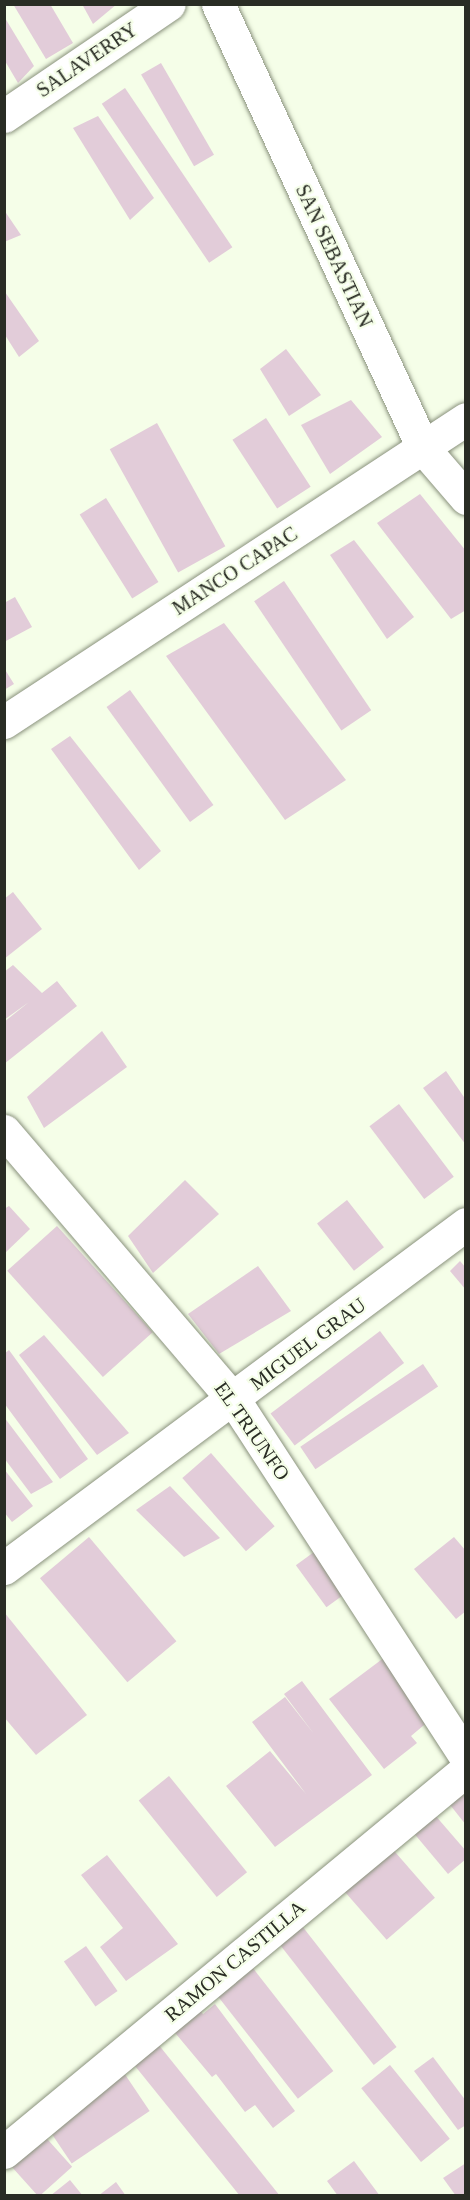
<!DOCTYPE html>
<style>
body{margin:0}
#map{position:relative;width:470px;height:2200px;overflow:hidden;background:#f5fee8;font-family:Georgia,serif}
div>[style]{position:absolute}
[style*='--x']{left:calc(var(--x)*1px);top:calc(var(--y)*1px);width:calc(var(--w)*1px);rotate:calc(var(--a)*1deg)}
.building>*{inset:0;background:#e2ccd9;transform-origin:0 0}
.roads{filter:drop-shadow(0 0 2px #8a927d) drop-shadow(0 0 2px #8a927d)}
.street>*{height:33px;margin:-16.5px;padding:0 16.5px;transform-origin:16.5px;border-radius:16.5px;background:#fff}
span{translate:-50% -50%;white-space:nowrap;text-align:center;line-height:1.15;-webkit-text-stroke:4.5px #f5fee8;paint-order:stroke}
.street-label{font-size:20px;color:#292c24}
.frame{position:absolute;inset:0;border:6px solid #292c24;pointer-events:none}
</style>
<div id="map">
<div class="building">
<i style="clip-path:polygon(13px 4px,50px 4px,73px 43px,46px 59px)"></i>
<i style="clip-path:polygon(82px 4px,117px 4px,93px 24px)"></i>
<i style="clip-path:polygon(5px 18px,34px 66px,18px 83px,5px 61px)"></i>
<i style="left:161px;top:63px;width:106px;height:23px;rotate:60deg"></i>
<i style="left:125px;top:88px;width:192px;height:28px;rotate:56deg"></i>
<i style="clip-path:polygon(98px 116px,154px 198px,130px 220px,73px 128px)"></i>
<i style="clip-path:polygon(4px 210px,21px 235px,4px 242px)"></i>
<i style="clip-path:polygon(5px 292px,39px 341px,19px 357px,5px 335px)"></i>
<i style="clip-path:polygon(286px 349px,321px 395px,289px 416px,260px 369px)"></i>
<i style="clip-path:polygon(351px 400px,382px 437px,330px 474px,301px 425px)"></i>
<i style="left:266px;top:418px;width:82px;height:40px;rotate:57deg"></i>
<i style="left:157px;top:423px;width:141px;height:54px;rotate:61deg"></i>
<i style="clip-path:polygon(420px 494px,466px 551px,466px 610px,451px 619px,377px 523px)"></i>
<i style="left:106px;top:498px;width:99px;height:31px;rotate:58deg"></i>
<i style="clip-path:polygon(354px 540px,414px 617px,387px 639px,330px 555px)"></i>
<i style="left:284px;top:581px;width:156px;height:36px;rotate:56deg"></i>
<i style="clip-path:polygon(15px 597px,32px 627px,4px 642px,4px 603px)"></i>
<i style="clip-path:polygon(224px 623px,346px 780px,285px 820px,166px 656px)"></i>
<i style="clip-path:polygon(4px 668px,14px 684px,4px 690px)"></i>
<i style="left:130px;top:690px;width:142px;height:29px;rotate:54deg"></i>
<i style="clip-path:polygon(70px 736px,161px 851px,139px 870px,51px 749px)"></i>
<i style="clip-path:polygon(13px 892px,42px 929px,4px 959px,4px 899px)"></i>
<i style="clip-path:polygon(13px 965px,42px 993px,57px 981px,77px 1006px,4px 1064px,4px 1022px,29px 1002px,4px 1020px,4px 972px)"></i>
<i style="clip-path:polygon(102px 1031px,127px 1067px,44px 1128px,27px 1097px)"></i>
<i style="clip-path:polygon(446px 1071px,466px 1100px,466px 1145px,423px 1088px)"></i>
<i style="left:399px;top:1104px;width:91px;height:37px;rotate:53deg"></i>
<i style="clip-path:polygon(185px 1180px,219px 1214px,153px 1273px,128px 1236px)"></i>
<i style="left:347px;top:1200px;width:60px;height:38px;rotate:52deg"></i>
<i style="clip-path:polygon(9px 1206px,30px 1229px,4px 1254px,4px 1209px)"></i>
<i style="left:57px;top:1226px;width:143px;height:67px;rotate:48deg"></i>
<i style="clip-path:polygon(460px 1261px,466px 1268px,466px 1290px,450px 1271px)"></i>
<i style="clip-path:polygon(258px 1266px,291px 1311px,219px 1354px,188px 1314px)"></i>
<i style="left:380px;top:1331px;width:40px;height:137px;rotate:53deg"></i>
<i style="clip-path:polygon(44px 1335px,129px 1433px,97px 1455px,19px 1355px)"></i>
<i style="clip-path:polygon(9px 1350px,88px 1459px,60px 1479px,4px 1403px,4px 1354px)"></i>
<i style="left:423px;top:1364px;width:27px;height:148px;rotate:56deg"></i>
<i style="clip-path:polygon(4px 1417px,53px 1482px,31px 1494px,4px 1458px)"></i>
<i style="left:211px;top:1453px;width:97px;height:38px;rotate:49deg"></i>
<i style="clip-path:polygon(4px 1469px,33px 1506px,12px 1522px,4px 1512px)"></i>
<i style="clip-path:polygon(170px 1486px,220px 1538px,184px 1557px,136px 1510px)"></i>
<i style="left:89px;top:1537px;width:136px;height:64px;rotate:50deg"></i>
<i style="clip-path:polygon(454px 1537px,466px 1551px,466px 1611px,456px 1619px,414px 1569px)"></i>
<i style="left:325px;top:1544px;width:52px;height:36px;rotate:54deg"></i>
<i style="clip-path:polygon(4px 1612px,87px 1715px,36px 1755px,4px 1717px)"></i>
<i style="clip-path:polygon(385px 1657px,436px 1715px,411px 1736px,417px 1743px,384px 1769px,329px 1699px)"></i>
<i style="clip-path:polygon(302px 1681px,372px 1775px,275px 1847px,226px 1786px,270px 1751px,306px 1794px,252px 1722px,285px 1697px,314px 1734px,284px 1694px)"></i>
<i style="left:169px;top:1776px;width:124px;height:39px;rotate:51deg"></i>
<i style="clip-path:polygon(456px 1786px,466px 1798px,466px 1825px,443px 1796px)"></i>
<i style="clip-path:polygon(428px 1807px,466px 1851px,466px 1859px,448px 1874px,407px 1825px)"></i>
<i style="left:389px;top:1845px;width:70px;height:64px;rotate:49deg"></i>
<i style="clip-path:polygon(107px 1855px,178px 1944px,126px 1981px,100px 1947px,123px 1928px,81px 1875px)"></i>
<i style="left:295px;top:1917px;width:165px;height:29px;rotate:52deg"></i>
<i style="left:86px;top:1946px;width:55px;height:27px;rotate:55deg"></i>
<i style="left:249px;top:1963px;width:137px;height:45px;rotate:52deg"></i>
<i style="clip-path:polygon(192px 2001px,203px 2014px,215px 2004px,295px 2111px,273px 2128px,255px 2105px,245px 2112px,216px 2074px,212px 2077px,166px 2022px)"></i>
<i style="clip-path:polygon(154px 2039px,280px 2196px,240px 2196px,131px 2061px)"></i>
<i style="clip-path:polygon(433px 2057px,466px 2101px,466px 2125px,458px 2130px,414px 2071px)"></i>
<i style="left:390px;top:2065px;width:95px;height:37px;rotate:51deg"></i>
<i style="left:120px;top:2067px;width:53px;height:94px;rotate:56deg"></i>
<i style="left:40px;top:2131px;width:48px;height:45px;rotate:48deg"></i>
<i style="clip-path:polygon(354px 2161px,380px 2196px,338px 2196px,327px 2181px)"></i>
<i style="clip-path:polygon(466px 2163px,466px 2196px,456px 2196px,443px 2178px)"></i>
<i style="clip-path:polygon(70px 2180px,83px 2196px,50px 2196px)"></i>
<i style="clip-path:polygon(116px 2182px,126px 2196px,98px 2196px)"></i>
</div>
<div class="roads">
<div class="street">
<i style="--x:218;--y:4;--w:489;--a:65.2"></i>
<i style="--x:423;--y:448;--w:66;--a:49.3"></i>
<i style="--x:4;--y:116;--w:199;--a:-34.2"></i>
<i style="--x:4;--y:722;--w:552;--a:-33.26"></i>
<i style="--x:4;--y:1131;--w:354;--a:49.5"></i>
<i style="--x:234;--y:1400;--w:426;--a:57"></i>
<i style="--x:4;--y:1568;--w:576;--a:-36.67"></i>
<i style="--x:4;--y:2152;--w:599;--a:-39.59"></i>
</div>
</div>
<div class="street-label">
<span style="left:87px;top:60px;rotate:-34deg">SALAVERRY</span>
<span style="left:334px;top:256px;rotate:65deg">SAN SEBASTIAN</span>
<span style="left:235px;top:571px;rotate:-33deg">MANCO CAPAC</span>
<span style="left:308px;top:1344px;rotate:-37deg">MIGUEL GRAU</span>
<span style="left:252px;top:1431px;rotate:55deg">EL TRIUNFO</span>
<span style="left:235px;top:1961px;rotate:-40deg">RAMON CASTILLA</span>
</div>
<div class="frame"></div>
</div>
